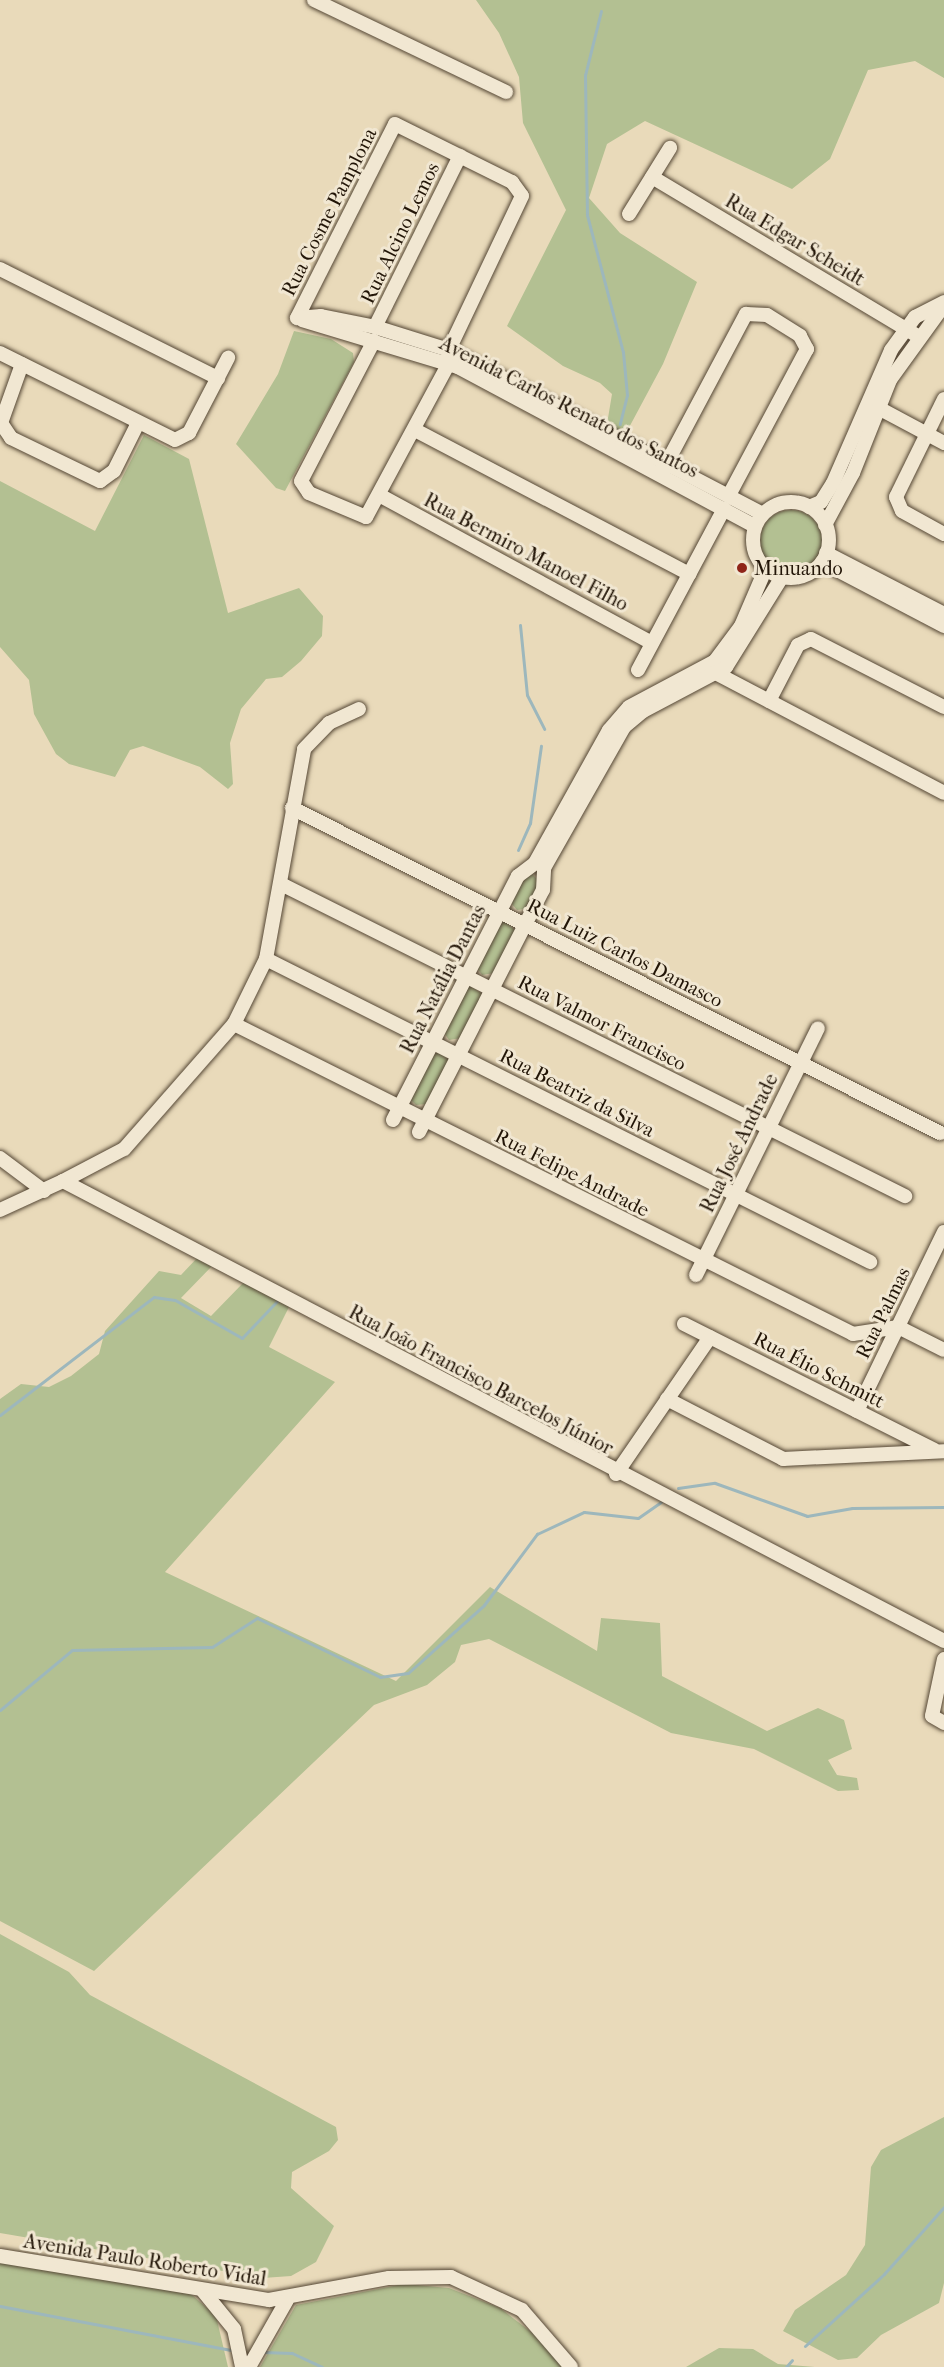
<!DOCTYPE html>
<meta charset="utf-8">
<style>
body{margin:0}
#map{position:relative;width:944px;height:2367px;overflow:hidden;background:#e9daba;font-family:"IM FELL French Canon",serif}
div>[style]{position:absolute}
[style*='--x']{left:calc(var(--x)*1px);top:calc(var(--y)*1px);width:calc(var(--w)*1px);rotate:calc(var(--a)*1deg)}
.green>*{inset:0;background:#b3c092}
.round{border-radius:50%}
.stream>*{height:3px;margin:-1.5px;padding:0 1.5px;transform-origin:1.5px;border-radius:1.5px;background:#9db7bc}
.roads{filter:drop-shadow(0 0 2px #544634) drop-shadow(0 0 2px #544634)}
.minor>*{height:14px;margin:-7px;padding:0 7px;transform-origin:7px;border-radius:7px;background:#f1e7d2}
.minor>.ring{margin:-7px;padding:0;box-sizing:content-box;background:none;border:14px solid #f1e7d2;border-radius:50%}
.dots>*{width:16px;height:16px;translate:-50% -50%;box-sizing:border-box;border:3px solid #f1e7d2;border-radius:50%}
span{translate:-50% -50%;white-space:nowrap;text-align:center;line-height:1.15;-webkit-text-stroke:6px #f1e7d2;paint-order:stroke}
.street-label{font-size:20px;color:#221507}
.poi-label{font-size:20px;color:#221507}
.left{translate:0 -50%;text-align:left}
</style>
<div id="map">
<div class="green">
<i style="clip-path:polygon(476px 0,944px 0,944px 78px,915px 61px,868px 70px,830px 159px,792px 189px,645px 121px,607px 144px,589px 198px,620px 233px,697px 282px,663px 364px,625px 435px,607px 424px,612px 394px,600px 383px,563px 366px,507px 326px,566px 210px,523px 123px,519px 77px,499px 33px)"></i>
<i style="clip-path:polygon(294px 331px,331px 339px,353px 353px,354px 362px,285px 491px,276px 488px,236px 444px,278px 374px)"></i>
<i style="clip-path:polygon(144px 435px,189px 459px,228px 613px,299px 588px,323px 616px,322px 636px,301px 661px,282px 677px,266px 679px,241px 709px,230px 743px,233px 784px,228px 789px,200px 767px,143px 746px,130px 750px,115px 777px,69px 764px,56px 754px,34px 714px,29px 680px,0 647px,0 481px,95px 531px)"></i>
<i class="round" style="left:760px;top:510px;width:62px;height:62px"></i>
<i style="clip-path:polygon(529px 871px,540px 882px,525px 909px,517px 910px,511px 903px,522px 875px)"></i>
<i style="clip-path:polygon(503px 920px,515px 930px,494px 973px,482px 975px,477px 968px)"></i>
<i style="clip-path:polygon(469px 985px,482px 994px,461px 1038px,449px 1040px,444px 1033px)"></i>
<i style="clip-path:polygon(436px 1051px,449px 1060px,427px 1104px,416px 1105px,410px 1099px)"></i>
<i style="clip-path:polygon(198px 1257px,213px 1265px,181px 1298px,211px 1316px,244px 1282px,290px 1305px,269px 1347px,335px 1382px,165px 1572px,396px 1681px,490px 1587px,597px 1651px,601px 1618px,660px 1623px,662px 1676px,767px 1731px,818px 1708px,844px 1720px,852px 1749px,828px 1760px,837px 1775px,857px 1778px,859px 1790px,838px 1791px,754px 1749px,671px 1733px,489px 1639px,461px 1645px,455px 1662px,427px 1685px,374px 1705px,94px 1971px,0 1921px,0 1399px,21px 1384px,49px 1387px,71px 1376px,99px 1354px,105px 1331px,159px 1271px,181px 1275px)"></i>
<i style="clip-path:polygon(0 1934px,69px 1972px,90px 1995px,336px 2127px,338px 2140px,329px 2151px,292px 2172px,291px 2188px,334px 2226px,316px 2262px,291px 2276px,263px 2278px,0 2233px)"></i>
<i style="clip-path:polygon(944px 2117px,944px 2283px,939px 2303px,881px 2335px,857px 2358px,838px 2360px,783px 2331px,795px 2310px,846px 2275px,865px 2245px,871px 2167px,881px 2150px)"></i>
<i style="clip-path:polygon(0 2262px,191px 2294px,216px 2316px,228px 2367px,0 2367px)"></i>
<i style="clip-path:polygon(404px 2284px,449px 2288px,500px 2308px,552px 2348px,566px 2367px,260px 2367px,296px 2305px)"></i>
<i style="clip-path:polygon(719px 2348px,753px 2349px,778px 2364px,815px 2367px,686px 2367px)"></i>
</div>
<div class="stream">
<i style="--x:601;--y:11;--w:66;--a:104"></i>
<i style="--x:585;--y:75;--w:140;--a:89.2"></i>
<i style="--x:587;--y:215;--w:142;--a:75.3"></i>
<i style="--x:623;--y:352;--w:43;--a:84.7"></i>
<i style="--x:627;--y:395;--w:30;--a:104"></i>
<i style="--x:520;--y:625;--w:70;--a:84.3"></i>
<i style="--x:527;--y:695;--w:38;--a:63"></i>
<i style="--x:518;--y:850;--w:30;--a:-66"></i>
<i style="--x:530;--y:823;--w:78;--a:-81.9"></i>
<i style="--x:0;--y:1415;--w:194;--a:-37.5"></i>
<i style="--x:154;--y:1297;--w:21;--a:8"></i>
<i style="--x:175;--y:1300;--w:77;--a:29.6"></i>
<i style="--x:242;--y:1338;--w:52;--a:-46.5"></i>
<i style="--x:678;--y:1488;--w:37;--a:-8"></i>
<i style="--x:715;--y:1483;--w:98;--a:19.7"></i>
<i style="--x:807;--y:1516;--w:46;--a:-10.1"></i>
<i style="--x:852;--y:1508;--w:92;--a:-0.6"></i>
<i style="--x:0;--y:1710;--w:94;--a:-39.8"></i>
<i style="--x:72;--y:1650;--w:140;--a:-1.2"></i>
<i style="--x:212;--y:1647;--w:54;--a:-32.8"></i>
<i style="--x:257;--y:1618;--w:136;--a:25.6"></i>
<i style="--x:380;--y:1677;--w:28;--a:-8"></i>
<i style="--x:408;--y:1673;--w:102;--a:-41.8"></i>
<i style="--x:484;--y:1605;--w:89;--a:-53.3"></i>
<i style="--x:537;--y:1534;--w:52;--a:-25.1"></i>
<i style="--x:584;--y:1512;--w:54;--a:6.3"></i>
<i style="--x:638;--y:1518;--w:28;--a:-35"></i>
<i style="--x:0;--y:2306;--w:235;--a:10.8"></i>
<i style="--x:805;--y:2346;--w:107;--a:-42.3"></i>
<i style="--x:884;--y:2274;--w:90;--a:-48.2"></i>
<i style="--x:263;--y:2352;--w:29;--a:2"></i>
<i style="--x:292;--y:2353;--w:33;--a:25"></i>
<i style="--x:786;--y:2367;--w:9;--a:-49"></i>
</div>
<div class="roads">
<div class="minor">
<i style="--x:314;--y:0;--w:213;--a:25.6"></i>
<i style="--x:652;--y:177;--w:310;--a:30.9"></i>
<i style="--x:629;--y:214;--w:78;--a:-58.2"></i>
<i style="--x:0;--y:269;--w:244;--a:26.6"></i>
<i style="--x:297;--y:318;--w:217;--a:-63.2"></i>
<i style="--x:395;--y:124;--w:131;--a:26.4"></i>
<i style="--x:512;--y:182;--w:17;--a:54"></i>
<i style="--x:522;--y:196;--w:170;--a:115.4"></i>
<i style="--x:449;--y:350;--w:13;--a:90"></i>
<i style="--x:449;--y:363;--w:175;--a:118.3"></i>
<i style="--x:366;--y:517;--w:62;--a:-157.2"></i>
<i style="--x:309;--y:493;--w:14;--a:-124"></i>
<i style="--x:301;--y:481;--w:158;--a:-62.5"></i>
<i style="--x:297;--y:318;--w:24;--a:-5"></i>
<i style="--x:321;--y:316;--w:55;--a:11.5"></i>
<i style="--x:375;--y:327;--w:77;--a:17.3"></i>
<i style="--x:449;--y:350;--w:354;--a:27.6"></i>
<i style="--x:302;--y:320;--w:163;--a:16.8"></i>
<i style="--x:458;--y:367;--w:337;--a:28.2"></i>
<i style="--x:375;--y:327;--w:191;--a:-63.6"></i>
<i style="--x:0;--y:353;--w:195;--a:26.4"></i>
<i style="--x:175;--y:440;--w:16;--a:-27"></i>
<i style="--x:189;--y:433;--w:85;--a:-62.5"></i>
<i style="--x:22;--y:364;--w:63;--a:109.6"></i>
<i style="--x:1;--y:423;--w:18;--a:56"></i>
<i style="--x:11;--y:438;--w:99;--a:25.8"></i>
<i style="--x:100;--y:481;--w:17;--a:-36"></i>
<i style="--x:114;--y:471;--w:54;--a:-63.4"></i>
<i style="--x:944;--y:399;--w:109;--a:116.1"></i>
<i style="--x:896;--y:497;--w:15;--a:67"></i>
<i style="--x:902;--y:511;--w:48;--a:28.7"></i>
<i style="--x:871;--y:404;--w:83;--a:28.1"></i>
<i style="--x:415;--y:430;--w:310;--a:27.7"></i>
<i style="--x:663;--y:470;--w:177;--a:-62"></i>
<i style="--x:746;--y:314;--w:21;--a:3"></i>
<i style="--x:767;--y:315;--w:39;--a:32"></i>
<i style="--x:800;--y:336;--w:15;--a:62"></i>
<i style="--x:807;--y:349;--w:166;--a:118.1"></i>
<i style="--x:381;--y:496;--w:308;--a:28.5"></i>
<i class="ring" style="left:753px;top:502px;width:62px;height:62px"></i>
<i style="--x:809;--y:507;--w:13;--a:-23"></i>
<i style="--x:821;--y:502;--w:22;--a:-58"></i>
<i style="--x:833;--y:483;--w:145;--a:-66.4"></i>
<i style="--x:891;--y:350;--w:41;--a:-54"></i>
<i style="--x:915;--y:317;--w:33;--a:-27"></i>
<i style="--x:825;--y:525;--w:59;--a:-61.7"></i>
<i style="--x:853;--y:473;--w:100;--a:-68.3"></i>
<i style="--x:890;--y:380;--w:92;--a:-54.2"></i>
<i style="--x:826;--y:553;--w:133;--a:27.3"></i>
<i style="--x:822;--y:562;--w:138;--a:27.7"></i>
<i style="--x:638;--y:670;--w:183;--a:-61.9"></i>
<i style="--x:710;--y:670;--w:264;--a:27.7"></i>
<i style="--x:769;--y:701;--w:63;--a:-62.6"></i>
<i style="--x:798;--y:645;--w:14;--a:-25"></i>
<i style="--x:811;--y:639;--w:149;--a:27.1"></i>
<i style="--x:292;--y:808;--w:725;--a:26.64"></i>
<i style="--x:535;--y:863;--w:152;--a:-60.9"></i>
<i style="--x:609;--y:730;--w:30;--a:-49"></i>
<i style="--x:629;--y:707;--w:98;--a:-28.1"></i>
<i style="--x:715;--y:661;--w:44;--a:-53.4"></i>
<i style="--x:741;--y:626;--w:63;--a:-66.7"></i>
<i style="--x:544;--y:868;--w:162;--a:-60.4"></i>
<i style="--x:624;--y:727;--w:25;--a:-40"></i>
<i style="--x:643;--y:711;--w:94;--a:-27.9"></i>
<i style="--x:726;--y:667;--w:106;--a:-58.1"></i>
<i style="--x:281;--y:884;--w:698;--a:26.57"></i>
<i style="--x:266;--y:959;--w:676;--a:26.64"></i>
<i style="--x:234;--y:1024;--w:692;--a:26.6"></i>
<i style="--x:853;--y:1334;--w:46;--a:-8.8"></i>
<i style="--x:898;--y:1327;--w:51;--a:26.6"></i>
<i style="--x:393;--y:1120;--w:274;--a:-62.9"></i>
<i style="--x:518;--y:876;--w:21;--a:-37"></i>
<i style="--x:419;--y:1132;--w:272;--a:-62.9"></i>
<i style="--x:543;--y:890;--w:22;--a:-87"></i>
<i style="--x:0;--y:1158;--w:55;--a:36.9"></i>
<i style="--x:63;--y:1181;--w:69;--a:-27.7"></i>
<i style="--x:124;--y:1149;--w:167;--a:-48.7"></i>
<i style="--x:234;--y:1024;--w:72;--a:-63.8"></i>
<i style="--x:266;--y:959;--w:213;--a:-79.7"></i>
<i style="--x:304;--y:749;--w:36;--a:-46"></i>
<i style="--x:329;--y:723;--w:33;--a:-25"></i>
<i style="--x:0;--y:1210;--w:69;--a:-24.7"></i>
<i style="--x:63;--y:1181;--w:994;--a:27.57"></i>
<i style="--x:696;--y:1275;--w:275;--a:-63.7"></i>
<i style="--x:684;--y:1324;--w:280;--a:26.7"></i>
<i style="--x:667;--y:1399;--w:131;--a:27.3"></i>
<i style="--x:783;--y:1459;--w:161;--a:-2.8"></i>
<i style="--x:857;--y:1411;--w:199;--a:-64.1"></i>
<i style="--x:616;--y:1474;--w:166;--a:-55.5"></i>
<i style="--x:944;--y:1659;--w:58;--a:101.9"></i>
<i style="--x:932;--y:1716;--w:14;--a:30"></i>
<i style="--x:0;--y:2256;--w:273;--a:9.3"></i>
<i style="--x:269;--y:2300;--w:122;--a:-10.4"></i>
<i style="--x:389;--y:2278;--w:62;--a:-0.9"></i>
<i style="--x:451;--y:2277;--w:78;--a:24.9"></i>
<i style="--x:522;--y:2310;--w:75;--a:49.3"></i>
<i style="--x:203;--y:2291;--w:49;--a:50.8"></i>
<i style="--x:234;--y:2329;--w:39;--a:78"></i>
<i style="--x:249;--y:2367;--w:77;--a:-60.4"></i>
</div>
</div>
<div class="dots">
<i style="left:742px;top:568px;background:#8f2418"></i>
</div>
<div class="street-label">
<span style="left:329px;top:212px;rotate:-63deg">Rua Cosme Pamplona</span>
<span style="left:400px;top:233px;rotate:-64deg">Rua Alcino Lemos</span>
<span style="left:795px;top:240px;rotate:31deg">Rua Edgar Scheidt</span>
<span style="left:569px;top:407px;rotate:27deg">Avenida Carlos Renato dos Santos</span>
<span style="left:526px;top:552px;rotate:28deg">Rua Bermiro Manoel Filho</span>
<span style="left:625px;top:953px;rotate:27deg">Rua Luiz Carlos Damasco</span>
<span style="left:443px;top:979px;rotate:-63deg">Rua Natália Dantas</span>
<span style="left:602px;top:1023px;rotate:27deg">Rua Valmor Francisco</span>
<span style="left:577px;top:1093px;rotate:27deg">Rua Beatriz da Silva</span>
<span style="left:739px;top:1143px;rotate:-64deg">Rua José Andrade</span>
<span style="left:572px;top:1173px;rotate:27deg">Rua Felipe Andrade</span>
<span style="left:883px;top:1313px;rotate:-64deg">Rua Palmas</span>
<span style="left:819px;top:1370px;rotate:27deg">Rua Élio Schmitt</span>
<span style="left:481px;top:1380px;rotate:28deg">Rua João Francisco Barcelos Júnior</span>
<span style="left:145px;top:2260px;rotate:9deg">Avenida Paulo Roberto Vidal</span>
</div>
<div class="poi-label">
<span class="left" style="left:754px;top:568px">Minuando</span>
</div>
</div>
